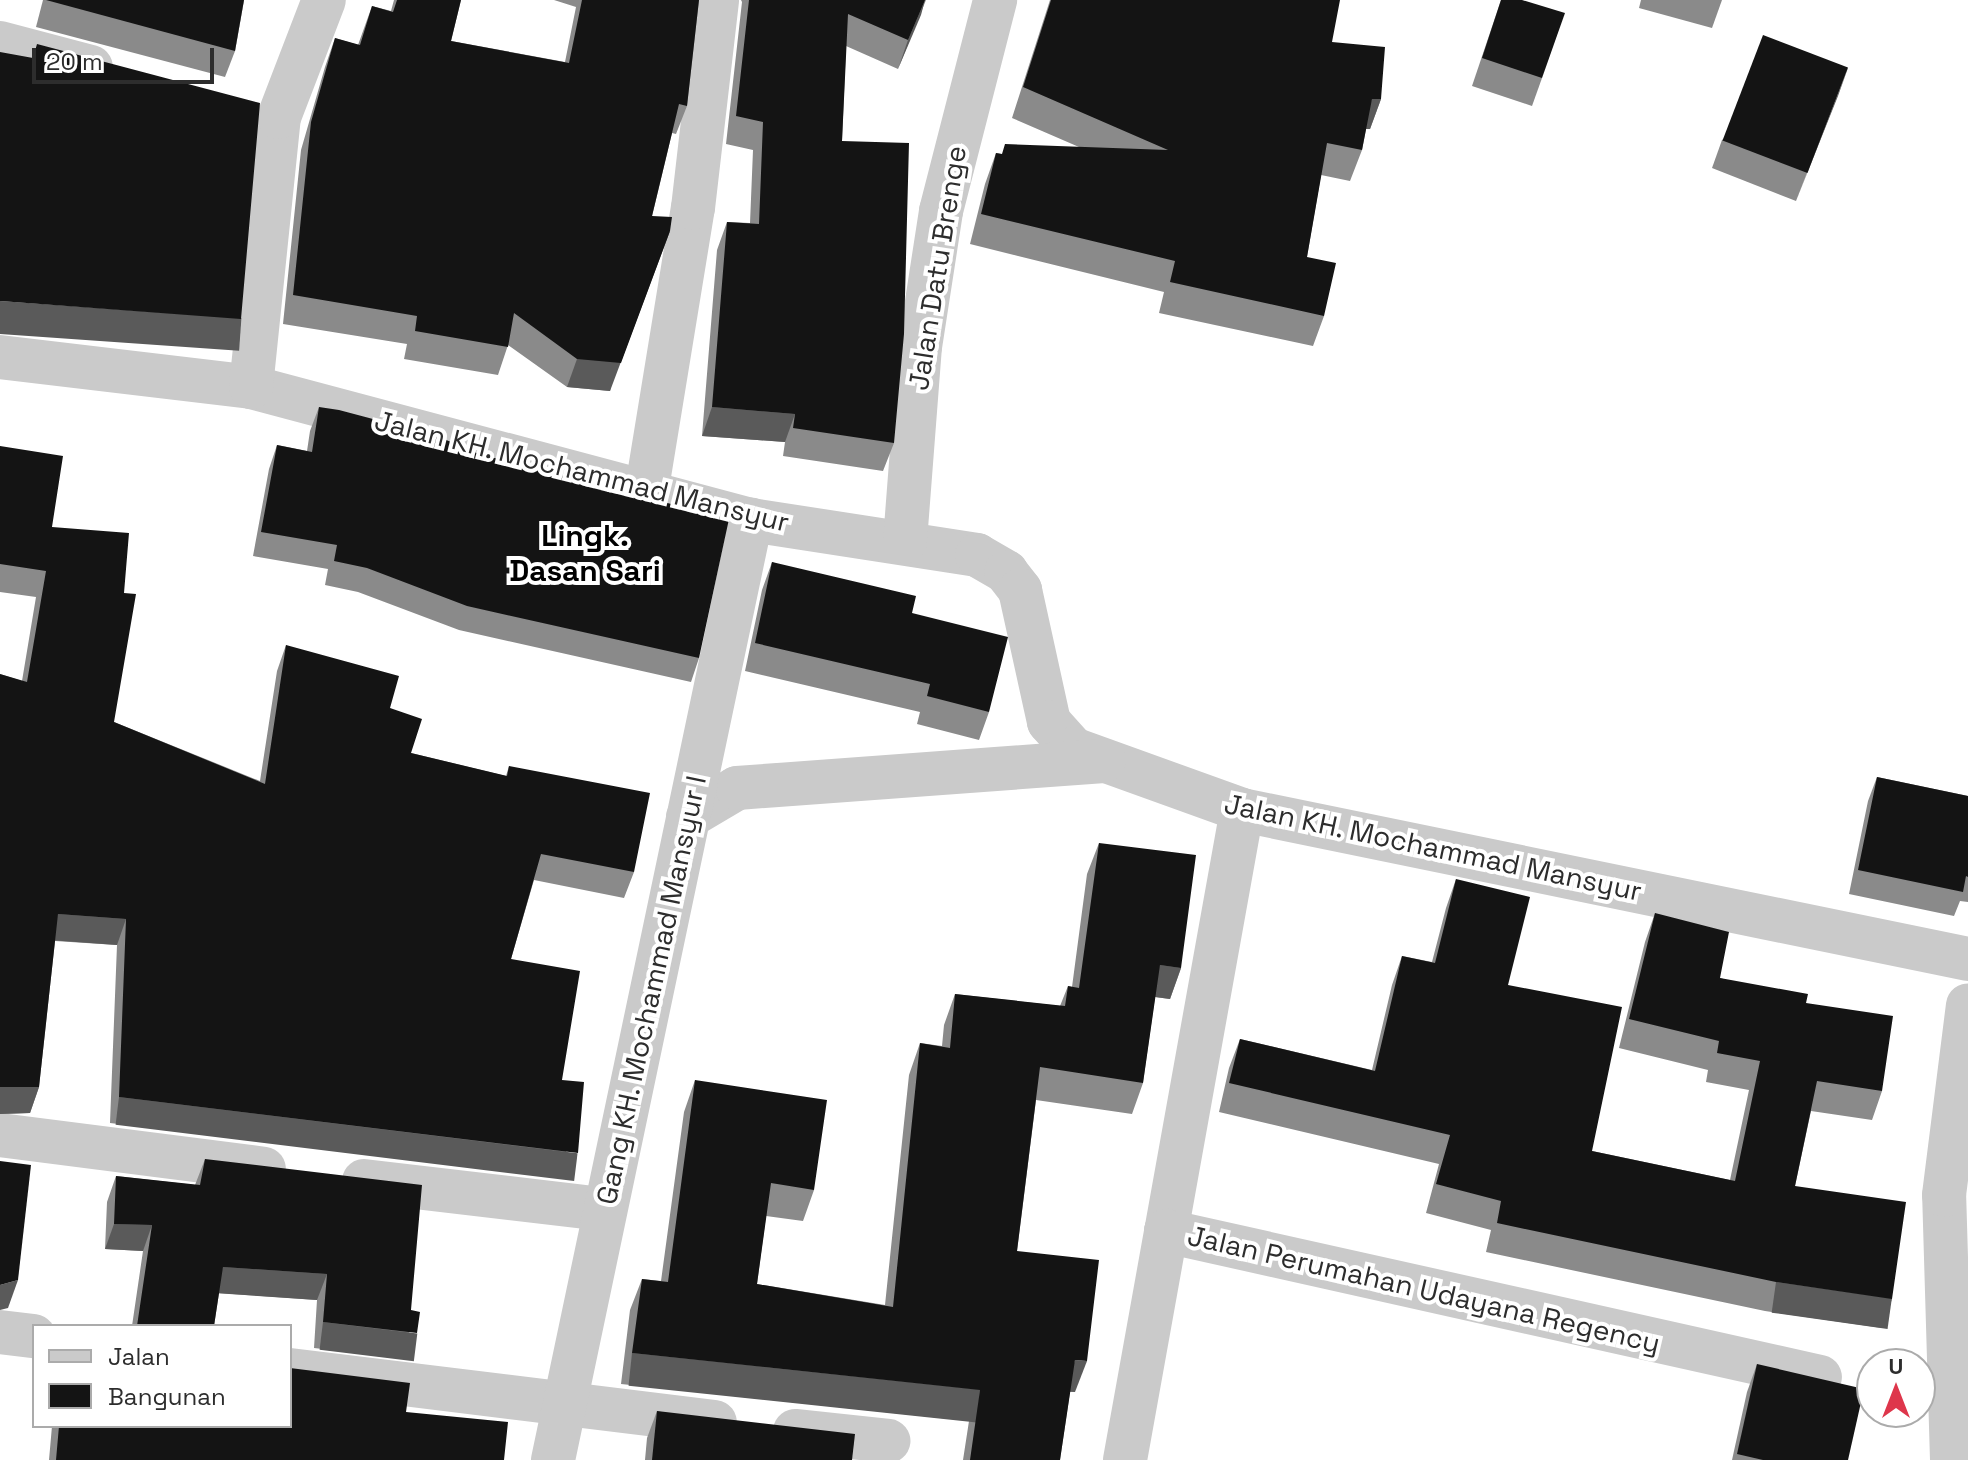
<!DOCTYPE html>
<style>
body{margin:0}
#map{position:relative;width:1968px;height:1460px;overflow:hidden;background:#fff;font-family:"Space Grotesk",sans-serif}
div>[style]{position:absolute}
[style*='--x']{left:calc(var(--x)*1px);top:calc(var(--y)*1px);width:calc(var(--w)*1px);rotate:calc(var(--a)*1deg)}
.minor>*{height:44px;margin:-22px;padding:0 22px;transform-origin:22px;border-radius:22px;background:#cacaca}
.wall>*{inset:0;background:#8a8a8a}
.shaded-wall>*{inset:0;background:#5a5a5a;transform-origin:0 0}
.building>*{inset:0;background:#141414;transform-origin:0 0}
span{translate:-50% -50%;white-space:nowrap;text-align:center;line-height:1.15;-webkit-text-stroke:8px #fff;paint-order:stroke}
.street-label{font-size:28px;color:#2d2d2d}
.neighbourhood-label{font-size:30px;color:#000;font-weight:700}
.legend{position:absolute;left:32px;top:1324px;width:260px;height:104px;box-sizing:border-box;background:#fff;border:2px solid #ababab;margin:0;padding:10px 14px;list-style:none;font-size:24px;color:#2d2d2d}
.legend li{display:flex;align-items:center;gap:16px;height:40px}
.legend b{width:40px;border:2px solid #ababab}
.north{position:absolute;left:1856px;top:1348px;width:80px;height:80px;box-sizing:border-box;background:#fff;border:2px solid #ababab;border-radius:50%;rotate:0deg;font-size:22px;font-weight:700;line-height:32px;text-align:center;color:#2d2d2d}
.north::after{content:'';display:block;margin:auto;width:28px;height:36px;background:#de364b;clip-path:polygon(50% 0,100% 100%,50% 72%,0 100%)}
.scale{position:absolute;left:32px;top:48px;width:182px;height:36px;box-sizing:border-box;border:4px solid #2d2d2d;border-top:0;padding-left:10px;font-size:24px;line-height:28px;white-space:nowrap;color:#2d2d2d;-webkit-text-stroke:6px #fff;paint-order:stroke}
</style>
<div id="map">
<div class="minor">
<i style="--x:0;--y:43;--w:94;--a:14.8"></i>
<i style="--x:0;--y:357;--w:253;--a:6.8"></i>
<i style="--x:251;--y:387;--w:517;--a:14.9"></i>
<i style="--x:751;--y:520;--w:229;--a:8.8"></i>
<i style="--x:977;--y:555;--w:34;--a:30"></i>
<i style="--x:1006;--y:572;--w:23;--a:52"></i>
<i style="--x:1020;--y:590;--w:135;--a:77.6"></i>
<i style="--x:1049;--y:722;--w:36;--a:48"></i>
<i style="--x:1073;--y:749;--w:180;--a:19.8"></i>
<i style="--x:1242;--y:810;--w:741;--a:11.6"></i>
<i style="--x:251;--y:387;--w:271;--a:-84.1"></i>
<i style="--x:279;--y:117;--w:125;--a:-69"></i>
<i style="--x:647;--y:488;--w:284;--a:-80.7"></i>
<i style="--x:693;--y:208;--w:209;--a:-83.4"></i>
<i style="--x:905;--y:541;--w:195;--a:-85.6"></i>
<i style="--x:920;--y:347;--w:138;--a:-81.2"></i>
<i style="--x:941;--y:211;--w:218;--a:-75.6"></i>
<i style="--x:1242;--y:810;--w:428;--a:100.2"></i>
<i style="--x:1166;--y:1231;--w:670;--a:12.58"></i>
<i style="--x:688;--y:817;--w:57;--a:-30.6"></i>
<i style="--x:737;--y:788;--w:368;--a:-4.2"></i>
<i style="--x:0;--y:1135;--w:266;--a:7.3"></i>
<i style="--x:364;--y:1181;--w:242;--a:6.7"></i>
<i style="--x:0;--y:1332;--w:34;--a:7"></i>
<i style="--x:290;--y:1370;--w:428;--a:7"></i>
<i style="--x:795;--y:1431;--w:94;--a:6.1"></i>
<i style="--x:553;--y:1460;--w:961;--a:-78.11"></i>
<i style="--x:1125;--y:1460;--w:233;--a:-79.8"></i>
<i style="--x:1952;--y:1460;--w:265;--a:-91.7"></i>
<i style="--x:1944;--y:1195;--w:191;--a:-82.8"></i>
</div>
<div class="wall">
<i style="clip-path:polygon(43px 0,244px 0,235px 51px,225px 77px,36px 27px)"></i>
<i style="clip-path:polygon(394px 0,461px 0,451px 41px,565px 62px,576px 7px,554px 0,699px 0,687px 106px,676px 134px,672px 133px,610px 391px,567px 387px,508px 345px,498px 375px,404px 359px,407px 344px,283px 324px,301px 150px,325px 67px,335px 38px,358px 45px,372px 6px,391px 11px)"></i>
<i style="clip-path:polygon(741px 0,926px 0,898px 69px,846px 46px,842px 141px,894px 443px,883px 471px,783px 456px,785px 442px,702px 436px,717px 250px,727px 222px,750px 223px,753px 150px,726px 144px,742px 2px)"></i>
<i style="clip-path:polygon(1050px 0,1332px 42px,1381px 99px,1370px 129px,1366px 129px,1362px 150px,1350px 181px,1321px 175px,1307px 257px,1324px 316px,1313px 346px,1159px 313px,1164px 292px,970px 244px,985px 184px,996px 153px,1001px 154px,1079px 147px,1012px 118px)"></i>
<i style="clip-path:polygon(1501px 0,1542px 78px,1532px 106px,1472px 86px)"></i>
<i style="clip-path:polygon(1641px 0,1722px 0,1712px 28px,1639px 8px)"></i>
<i style="clip-path:polygon(1848px 68px,1796px 201px,1712px 168px,1722px 140px)"></i>
<i style="clip-path:polygon(319px 407px,699px 658px,691px 682px,459px 630px,358px 592px,325px 585px,328px 569px,253px 556px,269px 469px,277px 445px,307px 451px,310px 431px)"></i>
<i style="clip-path:polygon(0 446px,52px 527px,114px 722px,260px 781px,277px 671px,286px 645px,390px 708px,411px 753px,506px 776px,509px 766px,634px 872px,624px 898px,534px 880px,511px 959px,562px 1080px,568px 1179px,110px 1123px,117px 945px,55px 941px,39px 1087px,30px 1113px,0 1114px,0 674px,22px 681px,36px 597px,0 592px)"></i>
<i style="clip-path:polygon(772px 562px,912px 613px,989px 712px,979px 740px,917px 724px,920px 712px,745px 671px,762px 590px)"></i>
<i style="clip-path:polygon(1877px 777px,1968px 796px,1968px 902px,1960px 901px,1954px 916px,1849px 894px,1868px 801px)"></i>
<i style="clip-path:polygon(1099px 843px,1181px 968px,1170px 999px,1155px 997px,1143px 1083px,1132px 1114px,1036px 1100px,1017px 1251px,1075px 1392px,1070px 1392px,1060px 1460px,963px 1460px,969px 1421px,621px 1384px,630px 1310px,642px 1279px,661px 1281px,684px 1112px,695px 1080px,814px 1190px,803px 1221px,766px 1216px,757px 1284px,885px 1305px,909px 1075px,920px 1043px,942px 1046px,944px 1025px,955px 994px,1060px 1006px,1068px 986px,1072px 987px,1087px 874px)"></i>
<i style="clip-path:polygon(1456px 879px,1508px 985px,1592px 1151px,1730px 1180px,1749px 1090px,1706px 1082px,1708px 1070px,1619px 1048px,1645px 942px,1655px 913px,1720px 978px,1806px 1003px,1882px 1091px,1872px 1120px,1811px 1111px,1795px 1186px,1892px 1299px,1882px 1328px,1765px 1311px,1486px 1252px,1491px 1230px,1426px 1213px,1439px 1164px,1219px 1112px,1229px 1068px,1240px 1039px,1372px 1070px,1392px 985px,1402px 956px,1432px 962px,1446px 908px)"></i>
<i style="clip-path:polygon(205px 1159px,411px 1310px,407px 1359px,314px 1348px,317px 1300px,219px 1293px,214px 1326px,132px 1326px,143px 1251px,105px 1249px,107px 1202px,116px 1176px,195px 1185px)"></i>
<i style="clip-path:polygon(1757px 1364px,1848px 1460px,1732px 1460px,1747px 1392px)"></i>
<i style="clip-path:polygon(657px 1411px,852px 1460px,645px 1460px,647px 1438px)"></i>
<i style="clip-path:polygon(406px 1412px,504px 1460px,49px 1460px,52px 1426px,290px 1426px)"></i>
</div>
<div class="shaded-wall">
<i style="clip-path:polygon(925px 0,921px 15px,898px 69px,908px 40px)"></i>
<i style="clip-path:polygon(1848px 68px,1838px 96px,1796px 201px,1807px 173px)"></i>
<i style="clip-path:polygon(1372px 99px,1381px 99px,1370px 129px,1361px 129px)"></i>
<i style="clip-path:polygon(670px 231px,610px 391px,567px 387px,577px 359px)"></i>
<i style="left:0;top:301px;width:242px;height:33px;rotate:4deg"></i>
<i style="clip-path:polygon(712px 407px,795px 414px,785px 442px,702px 436px)"></i>
<i style="clip-path:polygon(58px 914px,126px 919px,117px 945px,49px 940px)"></i>
<i style="clip-path:polygon(1160px 965px,1181px 968px,1170px 999px,1148px 996px)"></i>
<i style="clip-path:polygon(0 1087px,39px 1087px,30px 1113px,0 1114px)"></i>
<i style="left:119px;top:1097px;width:462px;height:28px;rotate:7deg"></i>
<i style="clip-path:polygon(114px 1224px,152px 1225px,143px 1251px,105px 1249px)"></i>
<i style="clip-path:polygon(223px 1267px,327px 1274px,317px 1300px,214px 1293px)"></i>
<i style="clip-path:polygon(18px 1280px,8px 1308px,0 1310px,0 1285px)"></i>
<i style="left:1776px;top:1282px;width:117px;height:31px;rotate:8deg"></i>
<i style="left:323px;top:1322px;width:95px;height:28px;rotate:7deg"></i>
<i style="left:632px;top:1353px;width:350px;height:33px;rotate:6deg"></i>
<i style="clip-path:polygon(1075px 1360px,1087px 1361px,1075px 1392px,1064px 1391px)"></i>
</div>
<div class="building">
<i style="clip-path:polygon(46px 0,244px 0,235px 51px)"></i>
<i style="clip-path:polygon(397px 0,461px 0,451px 41px,569px 63px,582px 0,699px 0,687px 106px,679px 104px,652px 216px,672px 217px,670px 231px,621px 363px,577px 359px,514px 313px,508px 347px,415px 331px,417px 316px,293px 295px,311px 122px,335px 38px,360px 45px,372px 6px,393px 12px)"></i>
<i style="clip-path:polygon(749px 0,925px 0,908px 40px,848px 14px,842px 141px,909px 143px,904px 334px,894px 443px,793px 428px,795px 414px,712px 407px,727px 222px,759px 224px,763px 122px,736px 116px)"></i>
<i style="clip-path:polygon(1051px 0,1340px 0,1332px 42px,1385px 47px,1381px 99px,1372px 99px,1362px 150px,1327px 143px,1307px 257px,1336px 263px,1324px 316px,1170px 282px,1175px 261px,981px 214px,996px 153px,1002px 154px,1005px 144px,1168px 150px,1023px 87px)"></i>
<i style="clip-path:polygon(1501px 0,1522px 0,1565px 13px,1542px 78px,1482px 58px)"></i>
<i style="left:1763px;top:35px;width:91px;height:113px;rotate:21deg"></i>
<i style="clip-path:polygon(37px 44px,260px 103px,241px 319px,0 301px,0 52px,33px 58px)"></i>
<i style="clip-path:polygon(319px 407px,339px 410px,437px 436px,479px 454px,729px 519px,699px 658px,467px 606px,367px 568px,334px 561px,337px 545px,261px 532px,277px 445px,312px 452px)"></i>
<i style="clip-path:polygon(0 446px,63px 456px,52px 527px,129px 533px,124px 593px,136px 594px,114px 722px,265px 784px,286px 645px,399px 676px,390px 708px,422px 719px,411px 753px,507px 776px,509px 766px,650px 793px,634px 872px,541px 854px,511px 959px,580px 971px,562px 1080px,584px 1082px,578px 1153px,119px 1097px,126px 919px,58px 914px,39px 1087px,0 1087px,0 674px,27px 682px,46px 571px,0 564px)"></i>
<i style="clip-path:polygon(772px 562px,916px 596px,912px 613px,1008px 637px,989px 712px,927px 696px,930px 684px,755px 643px)"></i>
<i style="clip-path:polygon(1877px 777px,1968px 796px,1968px 877px,1966px 876px,1963px 892px,1858px 870px)"></i>
<i style="clip-path:polygon(1099px 843px,1196px 855px,1181px 968px,1160px 965px,1143px 1083px,1040px 1067px,1017px 1251px,1099px 1260px,1087px 1361px,1075px 1360px,1060px 1460px,970px 1460px,980px 1390px,632px 1353px,642px 1279px,668px 1282px,695px 1080px,827px 1100px,814px 1190px,771px 1183px,757px 1284px,893px 1307px,920px 1043px,950px 1048px,955px 994px,1065px 1006px,1068px 986px,1079px 988px)"></i>
<i style="clip-path:polygon(1456px 879px,1530px 897px,1508px 985px,1622px 1007px,1592px 1151px,1735px 1181px,1760px 1061px,1717px 1053px,1719px 1041px,1629px 1019px,1655px 913px,1729px 932px,1720px 978px,1808px 994px,1806px 1003px,1893px 1016px,1882px 1091px,1817px 1081px,1795px 1186px,1906px 1202px,1892px 1299px,1776px 1282px,1497px 1223px,1501px 1201px,1436px 1184px,1450px 1135px,1229px 1083px,1240px 1039px,1375px 1071px,1402px 956px,1435px 963px)"></i>
<i style="clip-path:polygon(205px 1159px,422px 1185px,411px 1310px,420px 1312px,417px 1333px,323px 1322px,327px 1274px,223px 1267px,214px 1326px,137px 1326px,152px 1225px,114px 1224px,116px 1176px,200px 1185px)"></i>
<i style="clip-path:polygon(0 1161px,31px 1165px,18px 1280px,0 1285px)"></i>
<i style="clip-path:polygon(1757px 1364px,1864px 1389px,1848px 1460px,1763px 1460px,1737px 1454px)"></i>
<i style="clip-path:polygon(290px 1368px,410px 1383px,406px 1412px,508px 1422px,504px 1460px,56px 1460px,59px 1426px,290px 1426px)"></i>
<i style="clip-path:polygon(657px 1411px,855px 1434px,852px 1460px,652px 1460px)"></i>
</div>
<div class="street-label">
<span style="left:937px;top:268px;rotate:-81deg">Jalan Datu Brenge</span>
<span style="left:582px;top:471px;rotate:14deg">Jalan KH. Mochammad Mansyur</span>
<span style="left:1433px;top:847px;rotate:12deg">Jalan KH. Mochammad Mansyur</span>
<span style="left:651px;top:990px;rotate:-78deg">Gang KH. Mochammad Mansyur I</span>
<span style="left:1424px;top:1289px;rotate:13deg">Jalan Perumahan Udayana Regency</span>
</div>
<div class="neighbourhood-label">
<span style="left:585px;top:553px">Lingk.<br>Dasan Sari</span>
</div>
<ul class="legend">
<li><b style="height:10px;background:#cacaca"></b>Jalan</li>
<li><b style="height:22px;background:#141414"></b>Bangunan</li>
</ul>
<div class="north">U</div>
<div class="scale">20 m</div>
</div>
